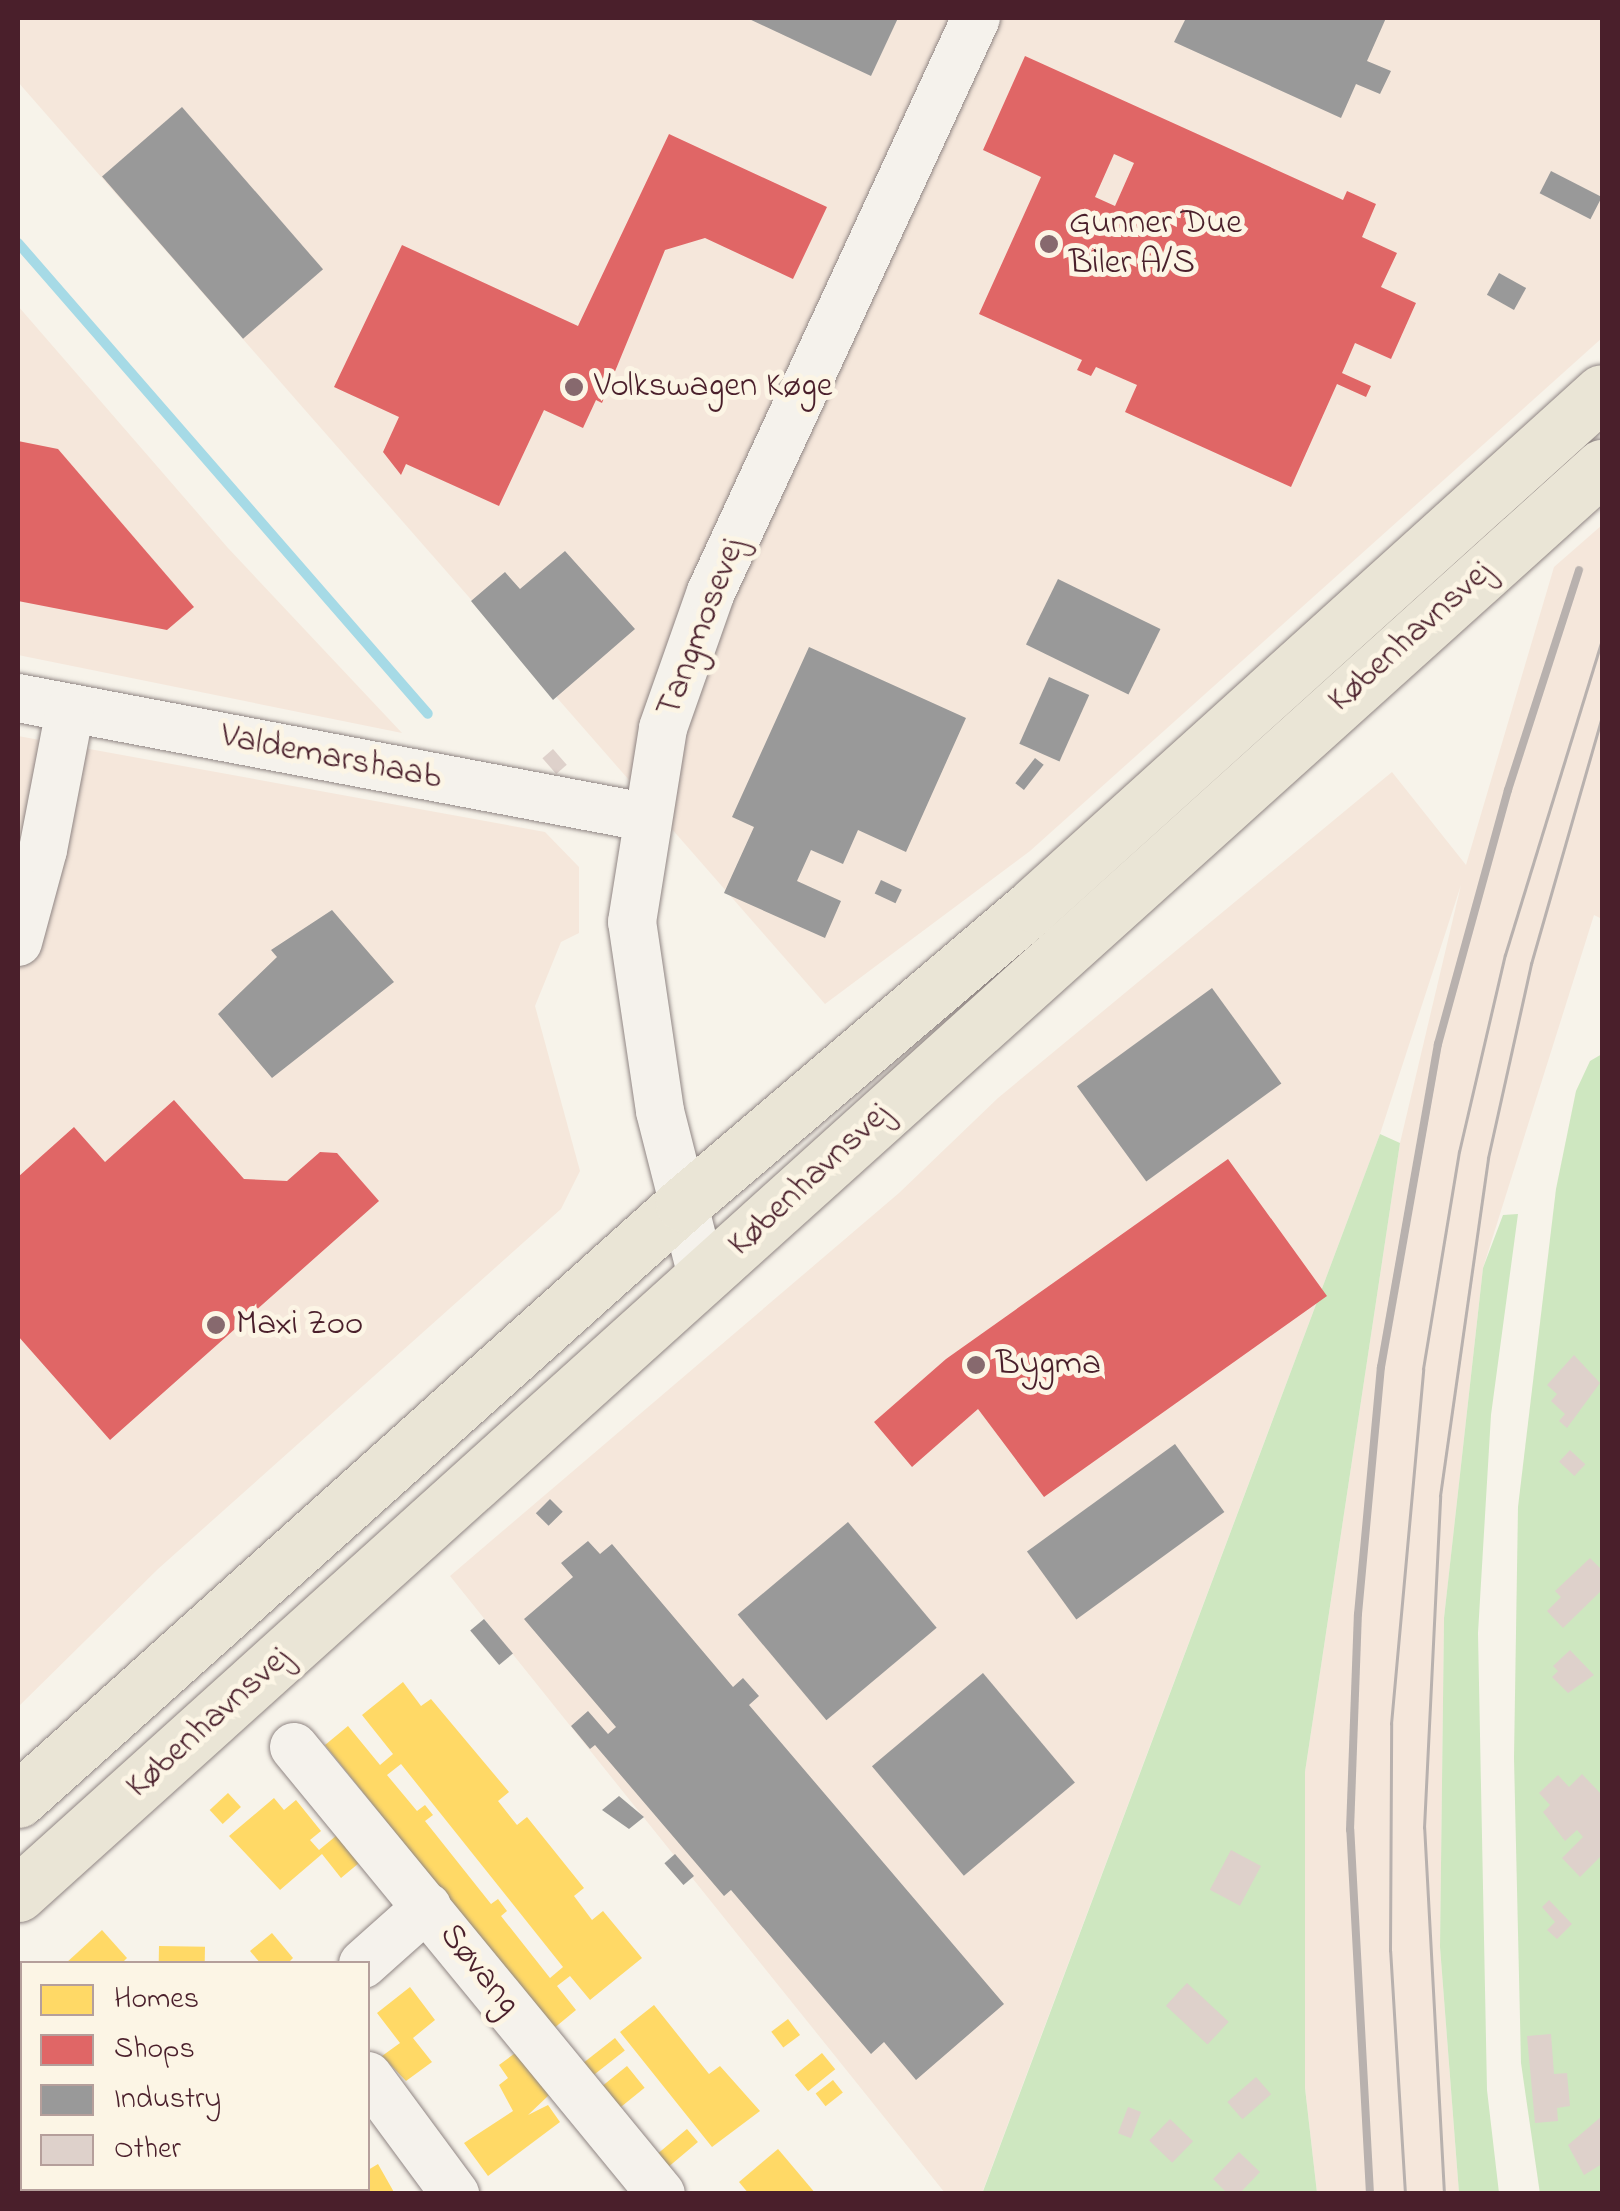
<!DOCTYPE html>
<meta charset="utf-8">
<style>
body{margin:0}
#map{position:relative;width:1620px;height:2211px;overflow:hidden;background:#f7f3ea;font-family:"Indie Flower",sans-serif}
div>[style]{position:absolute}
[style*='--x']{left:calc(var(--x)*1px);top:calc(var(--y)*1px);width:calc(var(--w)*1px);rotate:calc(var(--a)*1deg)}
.built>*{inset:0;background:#f5e7db}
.green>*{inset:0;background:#cee7c0}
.homes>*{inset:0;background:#ffd966;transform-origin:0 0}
.shops>*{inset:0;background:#e06666}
.industry>*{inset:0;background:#999;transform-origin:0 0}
.stream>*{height:10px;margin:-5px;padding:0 5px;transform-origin:5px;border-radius:5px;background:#a6dae6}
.building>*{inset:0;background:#ded1cb;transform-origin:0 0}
.roads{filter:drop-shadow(0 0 2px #908684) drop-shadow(0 0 2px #908684)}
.minor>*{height:48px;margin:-24px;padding:0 24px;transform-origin:24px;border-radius:24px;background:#f5f2ec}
.major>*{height:55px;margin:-27.5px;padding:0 27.5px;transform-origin:27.5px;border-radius:27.5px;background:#eae5d6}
.tram>*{height:2.5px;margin:-1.25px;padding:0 1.25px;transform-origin:1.25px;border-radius:1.25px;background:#b8b1ae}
.rail>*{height:8px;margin:-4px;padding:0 4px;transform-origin:4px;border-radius:4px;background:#b8b1ae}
.dots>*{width:28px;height:28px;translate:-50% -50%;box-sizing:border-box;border:5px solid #fcf5e5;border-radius:50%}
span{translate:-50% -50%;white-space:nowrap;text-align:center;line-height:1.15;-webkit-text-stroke:10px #fcf5e5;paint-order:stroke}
.poi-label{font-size:35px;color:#4a1f2b}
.left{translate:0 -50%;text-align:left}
.street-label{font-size:35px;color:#4a1f2b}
.frame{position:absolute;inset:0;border:20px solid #4a1f2b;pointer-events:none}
.legend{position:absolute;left:20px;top:1961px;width:350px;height:230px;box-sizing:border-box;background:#fcf5e5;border:2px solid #b59f9b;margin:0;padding:12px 18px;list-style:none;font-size:30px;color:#4a1f2b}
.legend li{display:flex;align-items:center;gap:20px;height:50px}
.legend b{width:50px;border:2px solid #b59f9b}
</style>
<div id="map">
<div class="built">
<i style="clip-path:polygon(18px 18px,1602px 18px,1602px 338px,1030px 851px,825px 1004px,18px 82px)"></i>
<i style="clip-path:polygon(18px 306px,228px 548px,402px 733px,18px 655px)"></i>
<i style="clip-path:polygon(1602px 525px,1602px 919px,1594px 915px,1483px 1268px,1444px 1618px,1440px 1947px,1459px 2193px,1317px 2193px,1305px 2088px,1305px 1772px,1400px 1143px,1461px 885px,1380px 1134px,982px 2193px,945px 2193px,450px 1576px,899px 1193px,998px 1098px,1392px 772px,1466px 865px,1554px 567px)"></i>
<i style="clip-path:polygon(18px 736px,545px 832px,579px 867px,579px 933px,561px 942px,535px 1006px,580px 1171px,561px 1209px,158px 1569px,18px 1707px)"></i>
</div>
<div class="green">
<i style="clip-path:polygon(1602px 1054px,1602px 2193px,1540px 2194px,1521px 2063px,1514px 1758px,1518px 1507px,1556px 1189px,1576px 1091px,1590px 1061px)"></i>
<i style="clip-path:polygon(1380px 1134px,1400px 1143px,1305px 1772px,1305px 2088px,1317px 2193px,982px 2194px)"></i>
<i style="clip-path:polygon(1518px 1214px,1491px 1415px,1478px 1633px,1487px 2090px,1499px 2193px,1459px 2193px,1440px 1947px,1444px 1618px,1483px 1268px,1503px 1215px)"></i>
</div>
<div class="homes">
<i style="clip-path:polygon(evenodd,403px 1682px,421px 1706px,431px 1699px,509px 1792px,498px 1801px,517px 1825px,527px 1817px,584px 1888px,574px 1896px,592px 1920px,603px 1911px,642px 1958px,590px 2000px,570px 1976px,557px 1986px,576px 2010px,553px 2029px,325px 1745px,348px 1726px,380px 1765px,393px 1754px,362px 1715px,403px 1682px,401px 1764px,563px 1967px,550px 1978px,501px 1916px,507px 1911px,498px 1899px,491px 1904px,425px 1821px,433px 1815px,425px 1805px,417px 1811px,387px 1775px,401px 1764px)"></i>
<i style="left:228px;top:1793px;width:19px;height:25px;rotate:47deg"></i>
<i style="clip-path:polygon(274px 1798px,284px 1810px,296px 1800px,321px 1831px,310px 1840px,319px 1850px,342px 1831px,365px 1858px,341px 1878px,322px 1854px,280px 1890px,229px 1836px)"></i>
<i style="clip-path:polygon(102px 1930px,127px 1958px,121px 1964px,65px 1964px)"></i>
<i style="clip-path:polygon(272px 1933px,293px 1958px,287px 1964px,261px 1964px,250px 1951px)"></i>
<i style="left:159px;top:1946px;width:46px;height:18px;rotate:1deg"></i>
<i style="clip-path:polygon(410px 1987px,435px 2020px,413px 2038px,432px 2062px,406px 2081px,382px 2056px,400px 2043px,377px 2013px)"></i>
<i style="clip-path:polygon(654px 2005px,709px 2074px,720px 2066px,760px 2111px,712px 2147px,620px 2032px)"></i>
<i style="left:788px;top:2019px;width:20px;height:21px;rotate:53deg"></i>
<i style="left:615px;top:2038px;width:16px;height:40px;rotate:52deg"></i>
<i style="clip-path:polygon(518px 2051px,549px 2095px,528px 2115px,548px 2105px,560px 2122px,488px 2176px,464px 2143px,513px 2111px,499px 2085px,508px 2078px,499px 2065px)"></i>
<i style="left:822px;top:2053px;width:21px;height:35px;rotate:51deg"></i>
<i style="left:627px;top:2066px;width:28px;height:31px;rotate:51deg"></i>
<i style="left:833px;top:2080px;width:16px;height:22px;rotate:52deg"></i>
<i style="left:687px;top:2129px;width:17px;height:38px;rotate:50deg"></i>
<i style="clip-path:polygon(778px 2149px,816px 2194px,749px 2194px,739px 2182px)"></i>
<i style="clip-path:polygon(378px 2164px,395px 2194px,337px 2194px,368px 2188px,368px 2170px)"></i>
</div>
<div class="shops">
<i style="clip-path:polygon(evenodd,1025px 56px,1343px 200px,1347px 191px,1376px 204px,1362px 237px,1397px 253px,1381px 287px,1416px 303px,1391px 359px,1355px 343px,1342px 373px,1371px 386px,1366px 397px,1337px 384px,1291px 487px,1125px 412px,1137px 385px,1096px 367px,1091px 376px,1077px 370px,1082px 360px,979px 314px,1041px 177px,983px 150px,1025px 56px,1114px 154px,1134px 163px,1115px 206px,1095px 197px,1114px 154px)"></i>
<i style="clip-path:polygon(669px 134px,827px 207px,793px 279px,705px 238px,665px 250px,602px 403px,596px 400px,583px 428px,544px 410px,499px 506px,406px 464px,401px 475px,383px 452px,399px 417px,334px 387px,402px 245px,578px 326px)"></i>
<i style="clip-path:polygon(18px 441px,58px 449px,194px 607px,167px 630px,18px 601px)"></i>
<i style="clip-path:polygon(174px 1100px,244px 1179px,287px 1181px,320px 1152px,337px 1153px,379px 1201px,110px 1440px,18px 1336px,18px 1177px,74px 1127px,105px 1162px)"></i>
<i style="clip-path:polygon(1228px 1159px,1327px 1296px,1044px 1497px,978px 1409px,912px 1467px,874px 1422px,946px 1359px)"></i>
</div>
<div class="industry">
<i style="clip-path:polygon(747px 18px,898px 18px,871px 76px)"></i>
<i style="clip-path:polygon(1186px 18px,1386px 18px,1367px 61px,1391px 71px,1380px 94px,1356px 84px,1341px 118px,1174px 42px)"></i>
<i style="left:182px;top:107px;width:215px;height:106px;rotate:49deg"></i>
<i style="left:1551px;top:171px;width:57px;height:25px;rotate:27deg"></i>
<i style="left:1499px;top:273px;width:31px;height:25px;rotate:29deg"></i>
<i style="clip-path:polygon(565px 551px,635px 629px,553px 700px,471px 601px,505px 572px,520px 589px)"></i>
<i style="left:1058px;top:579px;width:114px;height:73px;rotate:26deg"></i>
<i style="clip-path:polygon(809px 647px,966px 718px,906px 852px,858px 830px,843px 864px,811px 850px,797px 881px,841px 901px,825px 938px,724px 893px,754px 827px,732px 817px)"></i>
<i style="left:1049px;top:677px;width:44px;height:73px;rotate:24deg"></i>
<i style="left:1035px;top:758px;width:11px;height:32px;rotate:38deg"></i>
<i style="left:881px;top:880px;width:23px;height:15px;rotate:25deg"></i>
<i style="clip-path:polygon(332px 910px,394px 982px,272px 1078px,218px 1014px,277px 957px,271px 950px)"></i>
<i style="left:1212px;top:988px;width:118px;height:167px;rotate:54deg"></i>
<i style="left:1175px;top:1444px;width:84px;height:183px;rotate:54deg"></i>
<i style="left:550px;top:1499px;width:18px;height:20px;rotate:45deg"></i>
<i style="left:848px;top:1522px;width:138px;height:144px;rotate:50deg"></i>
<i style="clip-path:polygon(588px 1541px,600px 1554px,612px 1544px,733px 1687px,743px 1678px,759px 1696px,749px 1705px,1004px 2004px,916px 2080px,884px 2042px,871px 2054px,731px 1890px,724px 1896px,595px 1745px,590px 1749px,571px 1726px,588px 1711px,608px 1734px,616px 1727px,524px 1619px,573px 1577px,561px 1563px)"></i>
<i style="left:484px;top:1619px;width:45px;height:18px;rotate:50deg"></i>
<i style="left:983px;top:1673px;width:143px;height:145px;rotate:50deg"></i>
<i style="clip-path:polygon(619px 1796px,644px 1817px,629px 1829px,602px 1810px)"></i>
<i style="left:675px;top:1854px;width:29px;height:14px;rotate:49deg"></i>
</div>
<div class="stream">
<i style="--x:18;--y:243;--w:624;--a:48.96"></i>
</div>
<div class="building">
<i style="left:553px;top:749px;width:21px;height:14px;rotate:49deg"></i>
<i style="clip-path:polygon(1574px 1355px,1600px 1383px,1567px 1428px,1559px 1421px,1565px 1414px,1551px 1401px,1557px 1394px,1547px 1385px)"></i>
<i style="left:1570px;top:1450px;width:21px;height:16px;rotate:43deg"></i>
<i style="clip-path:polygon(1590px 1558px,1602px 1570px,1602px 1590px,1563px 1628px,1547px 1611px,1561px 1597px,1555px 1591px)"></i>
<i style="clip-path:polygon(1570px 1650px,1594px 1675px,1568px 1693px,1552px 1677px,1558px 1671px,1553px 1666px)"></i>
<i style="clip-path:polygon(1582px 1774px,1602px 1795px,1602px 1855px,1580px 1877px,1562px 1858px,1583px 1837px,1577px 1830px,1565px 1841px,1543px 1812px,1550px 1805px,1539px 1793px,1558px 1775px,1569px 1787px)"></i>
<i style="left:1231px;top:1850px;width:34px;height:45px;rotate:28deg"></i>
<i style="clip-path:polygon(1549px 1900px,1572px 1924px,1557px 1939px,1547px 1930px,1555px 1922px,1542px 1907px)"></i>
<i style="left:1187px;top:1983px;width:57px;height:31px;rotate:43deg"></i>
<i style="clip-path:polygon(1551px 2034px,1554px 2074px,1567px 2073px,1570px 2106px,1557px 2108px,1558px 2121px,1535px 2123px,1527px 2036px)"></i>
<i style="left:1256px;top:2077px;width:23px;height:38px;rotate:49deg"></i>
<i style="left:1128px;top:2107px;width:14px;height:28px;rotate:21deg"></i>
<i style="clip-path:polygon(1602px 2116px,1602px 2164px,1584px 2175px,1568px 2145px)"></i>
<i style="left:1170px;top:2119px;width:32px;height:30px;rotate:44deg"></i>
<i style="clip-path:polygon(1239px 2152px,1260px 2172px,1239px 2194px,1228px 2194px,1213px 2179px)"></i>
</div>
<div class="roads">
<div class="minor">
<i style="--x:18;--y:698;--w:637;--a:10.76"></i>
<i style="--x:18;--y:942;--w:95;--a:-74.8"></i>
<i style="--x:43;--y:850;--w:143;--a:-79.1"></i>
<i style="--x:703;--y:1280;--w:174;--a:-104.3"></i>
<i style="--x:660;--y:1111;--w:191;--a:-98.4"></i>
<i style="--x:632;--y:922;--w:196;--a:-80.9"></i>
<i style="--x:663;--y:728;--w:144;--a:-70.6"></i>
<i style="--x:711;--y:592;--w:632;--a:-65.22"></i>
<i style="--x:294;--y:1747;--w:578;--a:50.61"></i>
<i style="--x:363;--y:1964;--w:86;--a:-41.7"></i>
<i style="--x:368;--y:2076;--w:147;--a:53.6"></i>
<i style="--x:111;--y:2194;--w:8;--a:-45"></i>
</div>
<div class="major">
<i style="--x:18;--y:1800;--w:893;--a:-41.87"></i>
<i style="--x:683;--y:1204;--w:461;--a:-40.4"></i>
<i style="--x:1034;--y:905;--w:765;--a:-42.09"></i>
<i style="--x:18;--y:1894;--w:2132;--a:-42.02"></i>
</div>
</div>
<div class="tram">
<i style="--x:1405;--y:2194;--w:243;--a:-93.5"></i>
<i style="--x:1390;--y:1951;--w:227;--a:-89.7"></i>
<i style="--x:1391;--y:1724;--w:356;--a:-84.8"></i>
<i style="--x:1423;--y:1369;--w:220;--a:-80.6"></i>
<i style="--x:1459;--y:1152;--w:202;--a:-76.9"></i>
<i style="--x:1505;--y:955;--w:331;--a:-72.9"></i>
<i style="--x:1444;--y:2194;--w:367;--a:-93.1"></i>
<i style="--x:1424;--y:1828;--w:332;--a:-87.2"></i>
<i style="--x:1440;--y:1496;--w:341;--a:-81.9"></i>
<i style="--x:1488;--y:1158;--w:199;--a:-77.5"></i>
<i style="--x:1531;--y:964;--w:257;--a:-74"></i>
</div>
<div class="rail">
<i style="--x:1370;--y:2194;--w:365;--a:-93.1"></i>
<i style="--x:1350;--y:1830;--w:216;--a:-87.9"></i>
<i style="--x:1358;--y:1614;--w:248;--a:-84.7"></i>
<i style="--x:1381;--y:1367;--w:328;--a:-80"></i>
<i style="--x:1438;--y:1044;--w:263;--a:-74.6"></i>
<i style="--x:1508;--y:790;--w:231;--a:-72.1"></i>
</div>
<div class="dots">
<i style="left:1049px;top:244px;background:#87696e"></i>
<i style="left:574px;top:387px;background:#87696e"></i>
<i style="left:216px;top:1325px;background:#87696e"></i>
<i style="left:976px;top:1365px;background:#87696e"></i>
</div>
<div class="poi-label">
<span class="left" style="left:1069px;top:244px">Gunner Due<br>Biler A/S</span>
<span class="left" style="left:594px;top:387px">Volkswagen Køge</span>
<span class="left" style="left:236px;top:1325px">Maxi Zoo</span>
<span class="left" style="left:996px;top:1365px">Bygma</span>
</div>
<div class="street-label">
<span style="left:702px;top:628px;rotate:-69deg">Tangmosevej</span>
<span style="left:1411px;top:637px;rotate:-42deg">Københavnsvej</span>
<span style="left:331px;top:758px;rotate:11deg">Valdemarshaab</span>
<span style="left:810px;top:1180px;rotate:-43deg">Københavnsvej</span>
<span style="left:209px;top:1723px;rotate:-42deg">Københavnsvej</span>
<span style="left:479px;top:1970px;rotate:51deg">Søvang</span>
</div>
<div class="frame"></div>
<ul class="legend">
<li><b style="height:28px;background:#ffd966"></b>Homes</li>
<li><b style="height:28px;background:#e06666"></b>Shops</li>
<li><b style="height:28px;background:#999"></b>Industry</li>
<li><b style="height:28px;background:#ded1cb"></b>Other</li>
</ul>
</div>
